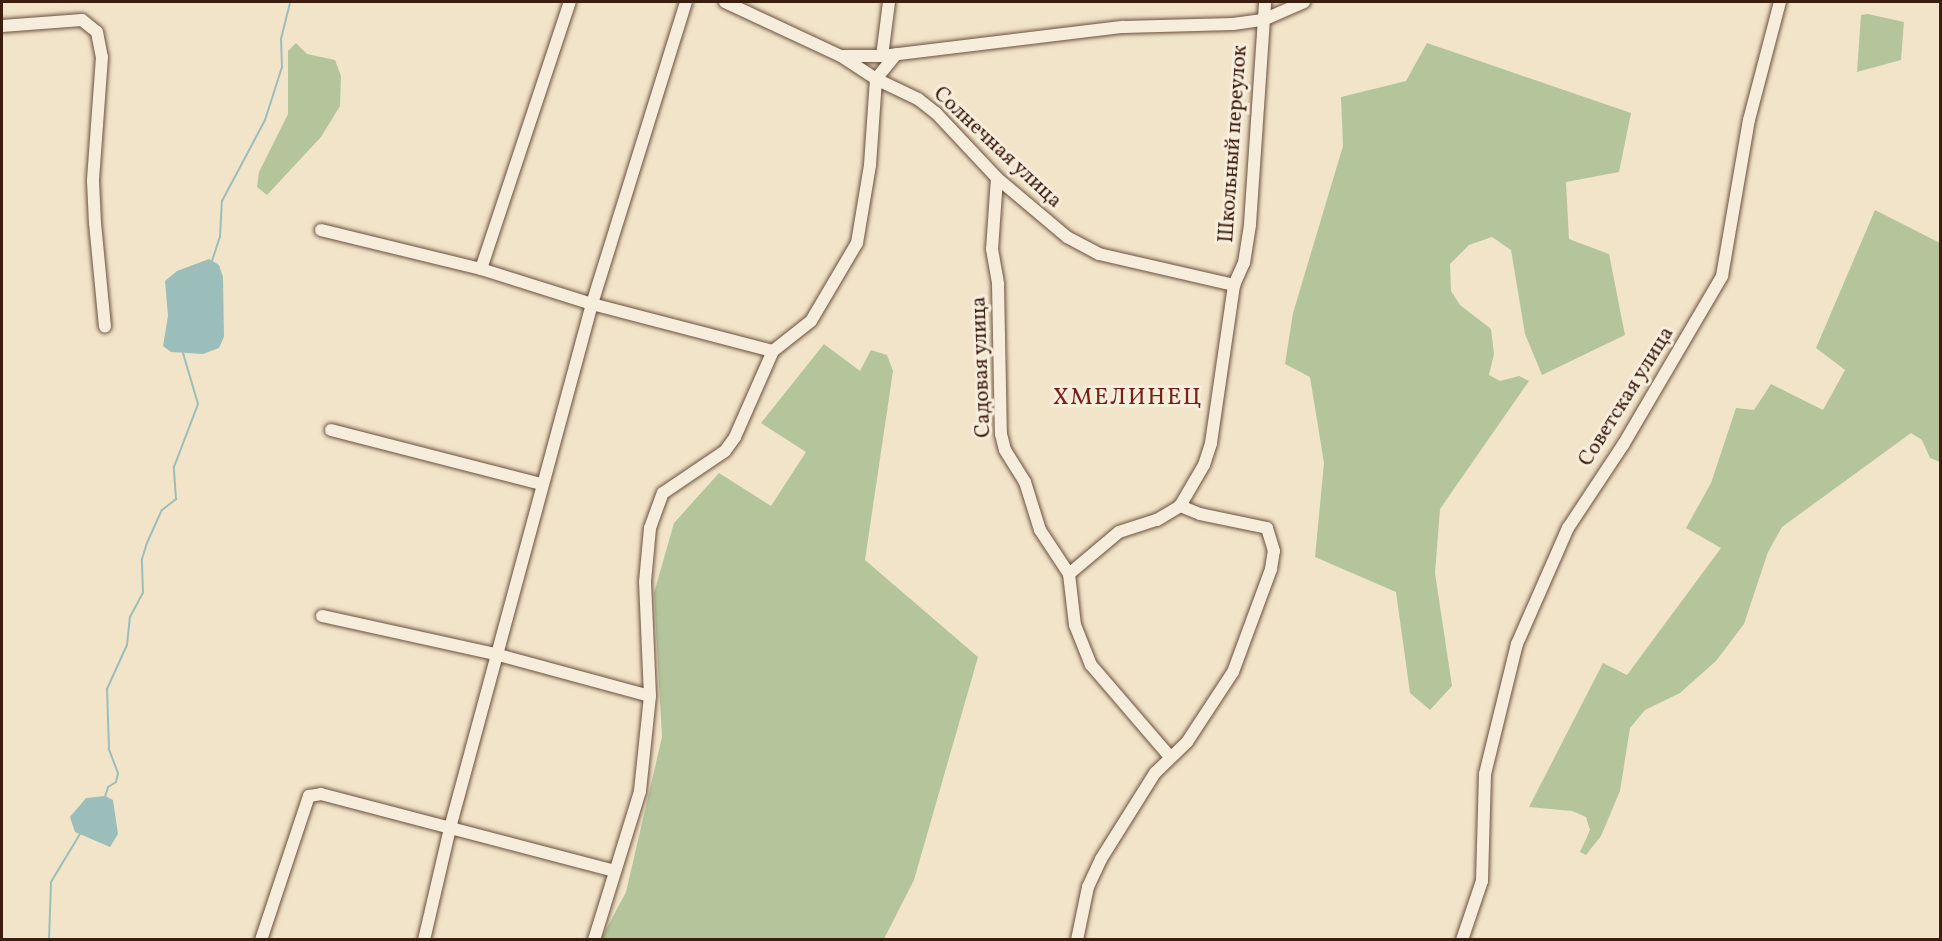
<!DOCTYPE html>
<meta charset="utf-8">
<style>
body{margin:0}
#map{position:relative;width:1942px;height:941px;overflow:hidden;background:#f2e4c9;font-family:Vollkorn,serif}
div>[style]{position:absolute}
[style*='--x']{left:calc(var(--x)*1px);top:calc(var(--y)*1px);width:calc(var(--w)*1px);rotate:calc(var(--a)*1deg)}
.green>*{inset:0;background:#b4c59c}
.water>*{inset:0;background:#9cbebb}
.stream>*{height:2px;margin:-1px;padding:0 1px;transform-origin:1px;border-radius:1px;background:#9cbebb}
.roads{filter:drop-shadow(0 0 2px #6a503e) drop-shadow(0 0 2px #6a503e)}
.minor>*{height:12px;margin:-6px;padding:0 6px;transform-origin:6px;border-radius:6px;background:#f7eddc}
span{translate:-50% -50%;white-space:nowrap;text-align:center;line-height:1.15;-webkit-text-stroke:6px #f7eddc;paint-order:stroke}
.street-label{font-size:21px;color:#3c1e0f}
.quarter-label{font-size:24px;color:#7a1f14;letter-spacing:1.5px}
.frame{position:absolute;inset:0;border:3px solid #3c1e0f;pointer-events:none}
</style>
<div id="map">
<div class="green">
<i style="clip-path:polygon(1868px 14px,1904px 22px,1901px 60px,1857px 72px,1861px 15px)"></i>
<i style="clip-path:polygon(296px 43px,307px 54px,335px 60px,341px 76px,340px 106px,321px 137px,267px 195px,257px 187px,259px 172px,288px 114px,288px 51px)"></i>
<i style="clip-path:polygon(1427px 43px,1631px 113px,1619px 172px,1566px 182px,1569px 239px,1609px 254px,1625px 335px,1542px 375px,1525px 334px,1511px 250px,1492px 237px,1469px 245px,1450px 264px,1451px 291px,1460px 305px,1491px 329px,1494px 354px,1489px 375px,1500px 381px,1519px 376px,1529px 381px,1440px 509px,1435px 573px,1452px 686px,1430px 710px,1410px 693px,1396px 592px,1315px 557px,1324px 463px,1310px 377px,1285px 364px,1293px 313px,1343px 146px,1341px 97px,1406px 81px)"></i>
<i style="clip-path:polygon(1875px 210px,1940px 243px,1940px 462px,1930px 458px,1922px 440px,1911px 433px,1782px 527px,1768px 552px,1744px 624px,1716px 661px,1680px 693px,1645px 710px,1630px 728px,1620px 791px,1601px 836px,1586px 855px,1580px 852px,1590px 830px,1586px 817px,1572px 811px,1529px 807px,1603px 663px,1627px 675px,1721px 548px,1686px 528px,1711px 483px,1736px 408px,1754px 410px,1771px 384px,1823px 410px,1845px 370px,1816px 348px)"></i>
<i style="clip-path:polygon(824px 344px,860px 371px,871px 350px,887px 355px,893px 371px,865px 560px,978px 657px,914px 880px,884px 939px,601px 939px,626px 892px,662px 737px,654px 593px,674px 523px,719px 473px,771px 506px,806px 452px,761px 423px)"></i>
</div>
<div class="water">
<i style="clip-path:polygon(209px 259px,219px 265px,223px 277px,224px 337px,219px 348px,203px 354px,171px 352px,163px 346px,168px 316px,165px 281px,177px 271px)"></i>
<i style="clip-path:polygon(105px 796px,113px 800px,118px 834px,110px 847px,75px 832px,70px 817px,86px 798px)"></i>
</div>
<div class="stream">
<i style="--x:212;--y:261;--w:25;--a:-72"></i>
<i style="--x:220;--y:237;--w:36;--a:-87"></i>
<i style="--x:222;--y:201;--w:92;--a:-62"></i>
<i style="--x:265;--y:120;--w:56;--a:-72.2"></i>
<i style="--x:282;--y:67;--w:28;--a:-92"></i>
<i style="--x:281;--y:39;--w:36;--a:-76"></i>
<i style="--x:105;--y:797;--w:10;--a:-73"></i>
<i style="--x:108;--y:787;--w:9;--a:-32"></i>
<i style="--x:116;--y:782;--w:9;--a:-77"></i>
<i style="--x:118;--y:773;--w:26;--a:-111"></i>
<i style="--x:109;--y:749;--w:60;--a:-91.9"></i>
<i style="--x:107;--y:689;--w:48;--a:-65.6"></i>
<i style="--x:127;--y:645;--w:28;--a:-84"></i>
<i style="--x:130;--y:617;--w:27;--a:-62"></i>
<i style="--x:143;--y:593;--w:34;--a:-92"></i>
<i style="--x:142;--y:559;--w:17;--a:-73"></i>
<i style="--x:147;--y:543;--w:36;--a:-66"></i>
<i style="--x:162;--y:510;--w:18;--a:-38"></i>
<i style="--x:176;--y:499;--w:32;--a:-94"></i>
<i style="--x:174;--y:467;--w:67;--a:-69.1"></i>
<i style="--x:198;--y:404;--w:53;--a:-106.4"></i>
<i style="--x:49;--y:940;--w:58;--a:-88"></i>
<i style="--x:51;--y:882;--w:56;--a:-58.9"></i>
</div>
<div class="roads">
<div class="minor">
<i style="--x:686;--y:2;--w:316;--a:107.3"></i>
<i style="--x:592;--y:304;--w:187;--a:14.6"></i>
<i style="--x:773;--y:351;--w:48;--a:-38.3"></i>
<i style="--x:811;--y:321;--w:91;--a:-59.5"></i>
<i style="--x:857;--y:243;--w:79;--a:-80.5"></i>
<i style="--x:870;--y:165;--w:86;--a:-86"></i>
<i style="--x:876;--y:79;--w:32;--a:-51"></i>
<i style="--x:725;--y:2;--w:128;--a:25"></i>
<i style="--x:841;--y:56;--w:42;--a:33.3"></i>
<i style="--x:876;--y:79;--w:47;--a:25.5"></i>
<i style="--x:918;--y:99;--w:23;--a:38"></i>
<i style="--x:936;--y:113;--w:89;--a:46.8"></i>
<i style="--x:997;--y:178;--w:92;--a:40.1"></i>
<i style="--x:1067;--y:237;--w:36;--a:28"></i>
<i style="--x:1099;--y:254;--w:139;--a:12.9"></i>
<i style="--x:2;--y:26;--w:80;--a:-4.3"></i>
<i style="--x:82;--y:20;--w:19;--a:39"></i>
<i style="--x:97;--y:32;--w:25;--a:79"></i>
<i style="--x:102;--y:57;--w:124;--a:94.2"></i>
<i style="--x:93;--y:181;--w:42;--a:87.3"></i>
<i style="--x:95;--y:223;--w:104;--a:84.5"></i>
<i style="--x:843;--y:56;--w:39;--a:0"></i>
<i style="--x:882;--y:56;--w:243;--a:-6.9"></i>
<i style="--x:1123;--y:27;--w:110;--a:-1.6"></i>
<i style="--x:1233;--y:24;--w:30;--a:-8"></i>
<i style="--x:1263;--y:20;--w:45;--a:-23.7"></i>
<i style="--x:882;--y:56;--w:54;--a:-82.6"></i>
<i style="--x:997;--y:178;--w:71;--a:94"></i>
<i style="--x:992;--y:249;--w:36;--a:80"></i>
<i style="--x:998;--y:284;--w:150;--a:88.9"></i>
<i style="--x:1001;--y:434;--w:16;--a:76"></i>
<i style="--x:1005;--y:450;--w:38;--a:58"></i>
<i style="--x:1025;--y:482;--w:50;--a:72.6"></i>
<i style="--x:1040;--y:530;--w:53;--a:56.6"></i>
<i style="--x:1069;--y:574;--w:51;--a:83.3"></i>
<i style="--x:1075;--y:625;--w:43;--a:68.2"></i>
<i style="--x:1091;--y:665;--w:121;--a:49.3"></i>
<i style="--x:321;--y:230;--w:165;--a:13.7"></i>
<i style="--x:331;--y:430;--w:218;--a:14.4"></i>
<i style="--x:1069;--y:574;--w:65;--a:-40"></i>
<i style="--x:1119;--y:532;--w:40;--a:-18"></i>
<i style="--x:1157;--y:520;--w:27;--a:-31"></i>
<i style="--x:1180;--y:506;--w:48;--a:-59.7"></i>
<i style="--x:1204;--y:465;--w:23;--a:-72"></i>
<i style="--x:1211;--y:443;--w:160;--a:-81.7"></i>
<i style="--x:1234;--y:285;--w:24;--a:-66"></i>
<i style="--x:1244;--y:263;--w:39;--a:-81"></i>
<i style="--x:1250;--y:224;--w:223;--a:-86.1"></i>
<i style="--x:322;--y:616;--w:181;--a:12.4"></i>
<i style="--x:499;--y:655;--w:156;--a:15.2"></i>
<i style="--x:261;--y:940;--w:152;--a:-71.6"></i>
<i style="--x:309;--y:796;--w:12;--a:-9"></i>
<i style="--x:321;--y:794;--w:304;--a:14.7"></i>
<i style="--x:424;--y:940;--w:115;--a:-76.9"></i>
<i style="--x:450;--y:828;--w:543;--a:-74.84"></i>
<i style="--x:592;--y:304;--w:116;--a:-162.5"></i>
<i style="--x:481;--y:269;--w:281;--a:-71.6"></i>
<i style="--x:594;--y:940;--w:156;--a:-72.8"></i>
<i style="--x:640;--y:791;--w:96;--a:-84"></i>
<i style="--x:650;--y:696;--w:114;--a:-92.5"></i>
<i style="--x:645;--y:582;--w:54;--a:-84.7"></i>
<i style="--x:650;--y:528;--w:37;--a:-70"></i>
<i style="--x:663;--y:493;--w:75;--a:-34.1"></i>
<i style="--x:725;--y:451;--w:17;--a:-54"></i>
<i style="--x:735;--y:437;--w:94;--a:-66.2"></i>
<i style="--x:1077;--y:940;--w:54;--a:-78.3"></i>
<i style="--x:1088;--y:887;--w:31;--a:-65"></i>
<i style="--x:1101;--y:859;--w:102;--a:-57.9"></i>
<i style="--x:1155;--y:773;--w:45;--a:-44.1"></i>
<i style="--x:1187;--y:742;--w:84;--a:-56.7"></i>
<i style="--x:1233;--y:672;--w:110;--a:-69.7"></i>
<i style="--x:1271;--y:569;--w:18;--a:-81"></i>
<i style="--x:1274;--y:551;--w:24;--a:-107"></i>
<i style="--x:1267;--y:528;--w:68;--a:-168.2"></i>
<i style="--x:1200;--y:514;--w:22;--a:-158"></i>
<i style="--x:1462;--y:940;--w:62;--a:-71.3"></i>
<i style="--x:1482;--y:881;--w:107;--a:-88.4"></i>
<i style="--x:1485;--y:774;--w:134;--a:-76.2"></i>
<i style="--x:1517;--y:644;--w:127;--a:-66.3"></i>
<i style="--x:1568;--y:528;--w:100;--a:-56.5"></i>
<i style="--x:1623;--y:445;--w:196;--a:-59.6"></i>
<i style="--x:1722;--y:276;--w:158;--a:-80.2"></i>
<i style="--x:1749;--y:120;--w:122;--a:-75.3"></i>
</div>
</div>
<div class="street-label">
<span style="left:1234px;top:144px;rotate:-86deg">Школьный переулок</span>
<span style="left:997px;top:148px;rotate:43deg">Солнечная улица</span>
<span style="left:982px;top:367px;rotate:-92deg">Садовая улица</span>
<span style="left:1627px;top:397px;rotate:-58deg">Советская улица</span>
</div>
<div class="quarter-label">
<span style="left:1128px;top:399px">ХМЕЛИНЕЦ</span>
</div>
<div class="frame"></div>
</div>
